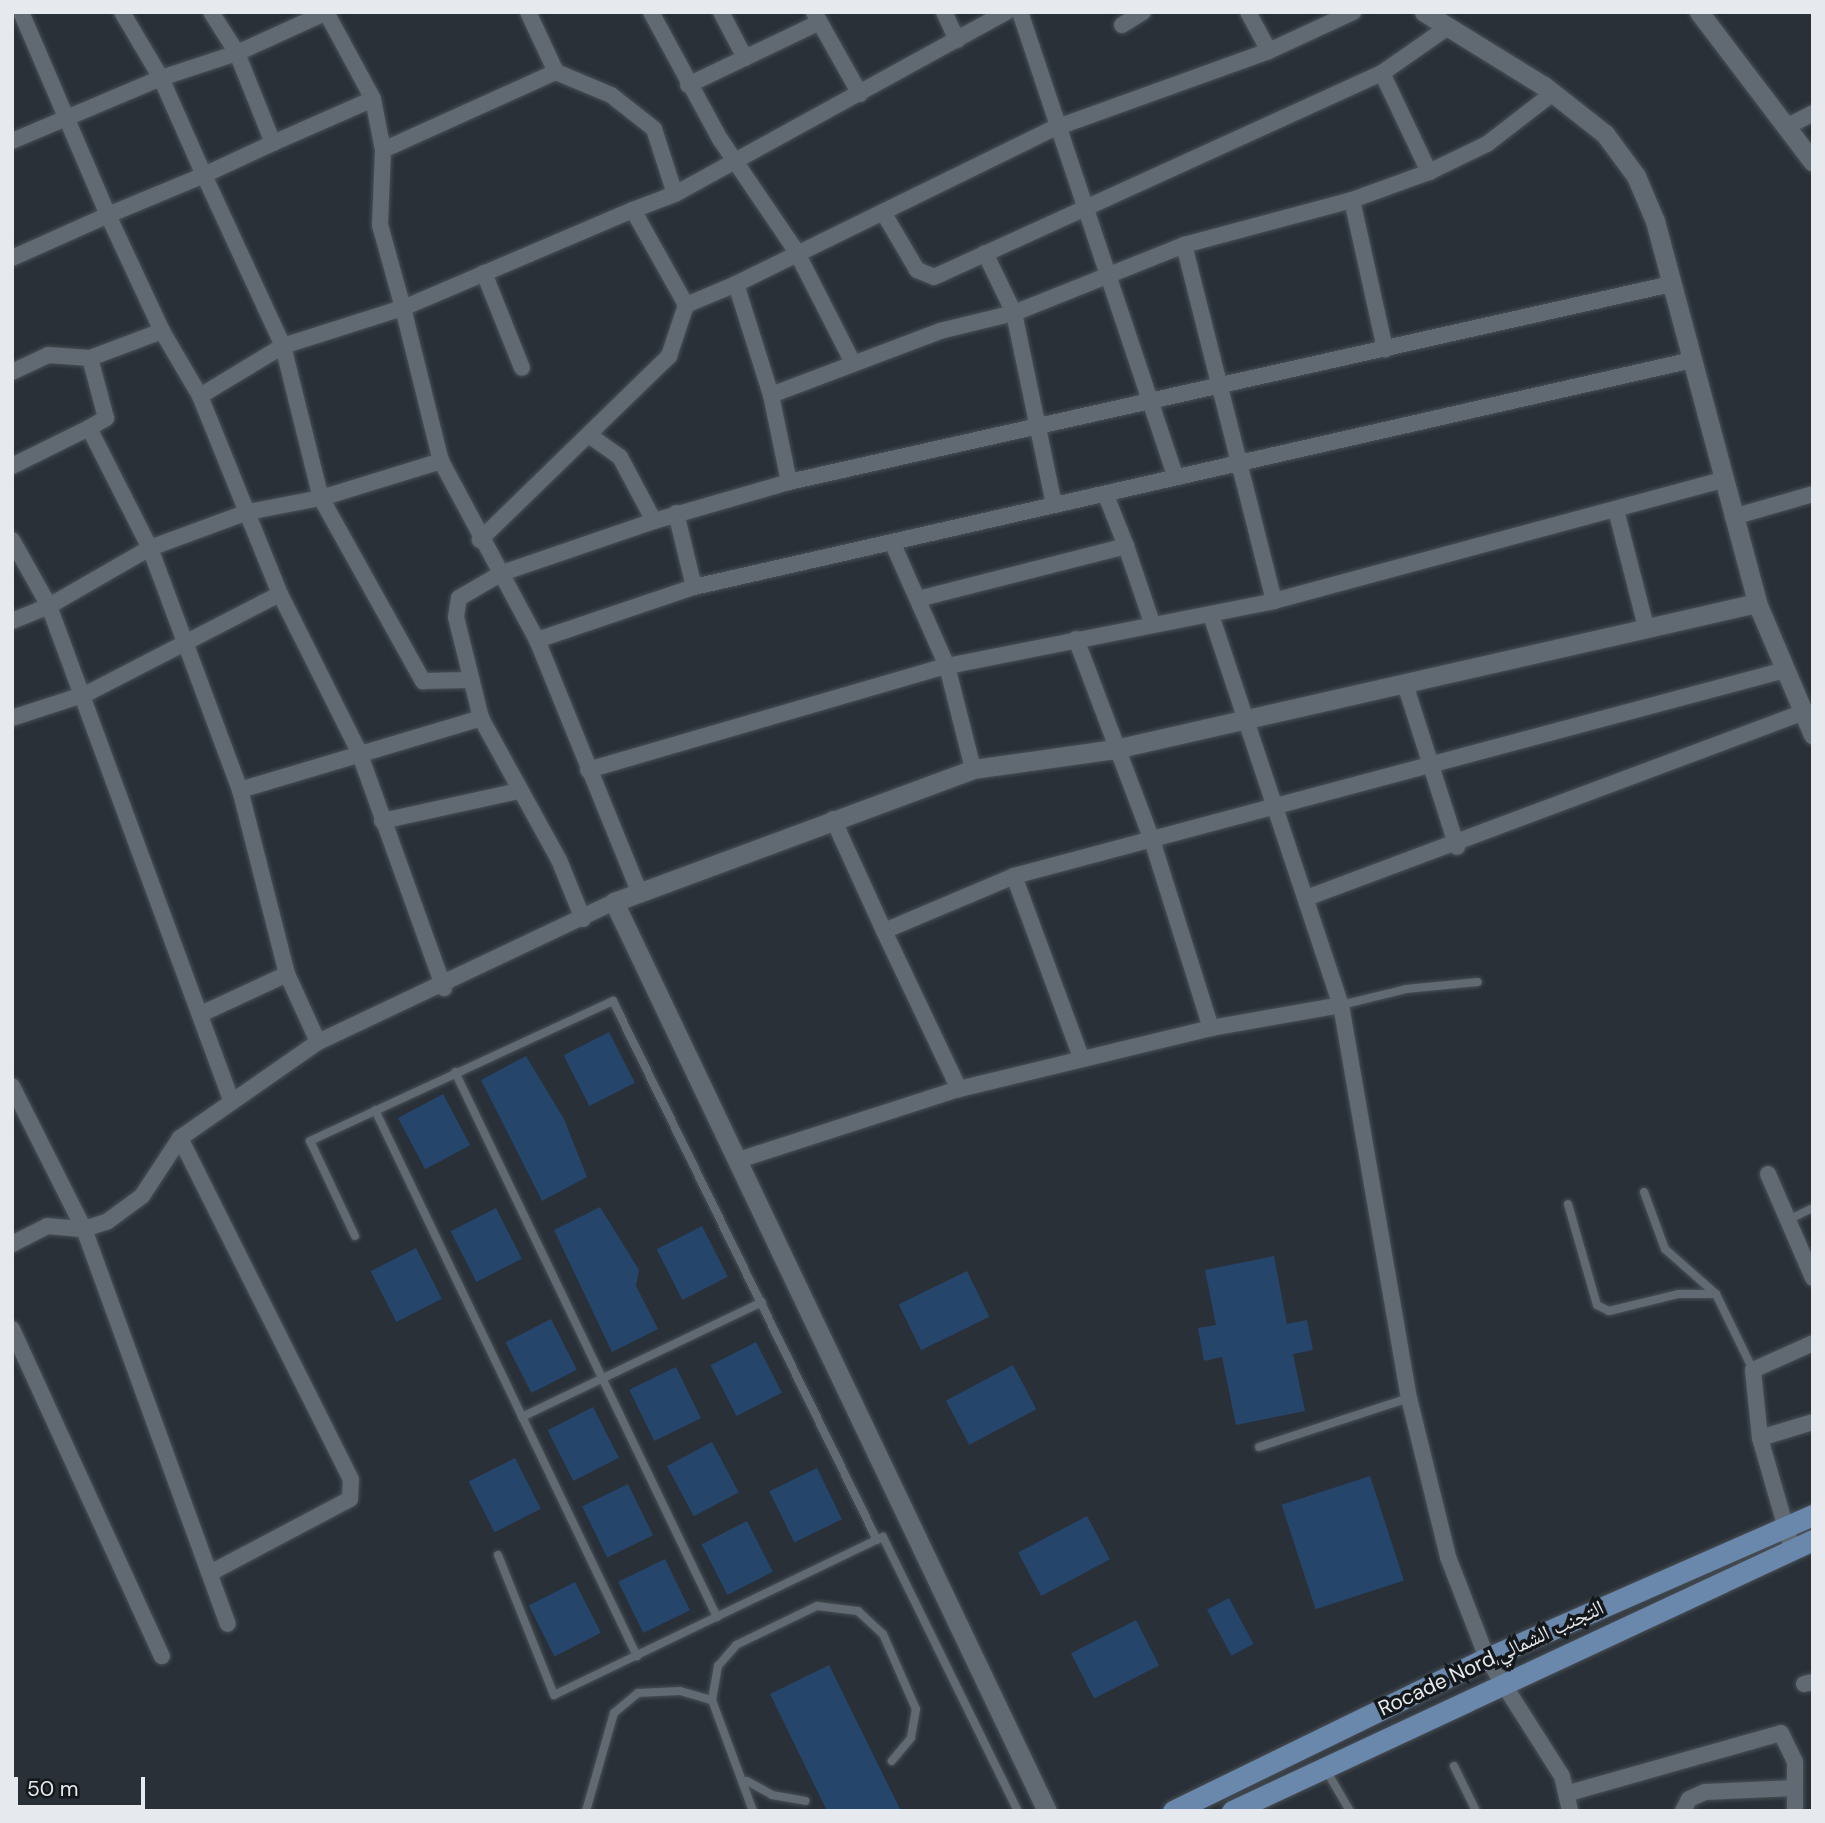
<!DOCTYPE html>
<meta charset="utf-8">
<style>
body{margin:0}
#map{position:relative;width:1825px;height:1823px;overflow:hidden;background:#293038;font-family:"DM Sans","Noto Naskh Arabic",sans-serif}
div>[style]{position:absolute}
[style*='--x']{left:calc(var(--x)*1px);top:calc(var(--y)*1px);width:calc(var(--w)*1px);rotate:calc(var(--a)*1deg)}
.building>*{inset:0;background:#25456b;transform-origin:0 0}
.roads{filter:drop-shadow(0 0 2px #494f55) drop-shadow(0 0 2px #494f55)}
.service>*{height:8px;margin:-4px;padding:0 4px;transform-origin:4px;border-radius:4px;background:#616972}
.minor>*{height:16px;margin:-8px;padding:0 8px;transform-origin:8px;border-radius:8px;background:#616972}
.tertiary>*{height:19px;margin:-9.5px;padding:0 9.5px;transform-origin:9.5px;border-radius:9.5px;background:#616972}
.primary>*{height:21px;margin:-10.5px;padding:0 10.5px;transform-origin:10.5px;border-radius:10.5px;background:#6a88ac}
span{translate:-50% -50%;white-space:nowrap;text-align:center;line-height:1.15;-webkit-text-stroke:7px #15181b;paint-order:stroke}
.street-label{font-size:21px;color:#e6eaef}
.frame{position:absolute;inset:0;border:14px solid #e6eaef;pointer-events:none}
.scale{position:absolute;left:14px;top:1777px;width:131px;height:32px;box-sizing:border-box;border:4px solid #e6eaef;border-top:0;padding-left:9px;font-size:21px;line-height:24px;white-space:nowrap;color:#e6eaef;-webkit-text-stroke:5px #15181b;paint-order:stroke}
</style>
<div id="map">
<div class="building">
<i style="left:609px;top:1032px;width:57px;height:51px;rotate:63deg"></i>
<i style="clip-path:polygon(526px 1056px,564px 1119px,587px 1177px,542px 1201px,481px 1080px)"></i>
<i style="left:443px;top:1094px;width:58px;height:51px;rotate:62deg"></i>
<i style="clip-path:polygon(600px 1207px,639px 1270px,636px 1286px,658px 1329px,612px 1352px,554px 1230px)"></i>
<i style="left:496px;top:1208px;width:57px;height:51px;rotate:63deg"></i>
<i style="left:702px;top:1226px;width:57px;height:51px;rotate:63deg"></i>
<i style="left:416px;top:1248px;width:57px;height:51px;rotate:63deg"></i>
<i style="clip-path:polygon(1274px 1256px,1287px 1324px,1307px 1320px,1313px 1350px,1293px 1354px,1305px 1411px,1236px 1425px,1222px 1357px,1204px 1361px,1198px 1328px,1216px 1325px,1205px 1270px)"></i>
<i style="left:967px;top:1271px;width:51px;height:76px;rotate:64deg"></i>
<i style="left:551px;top:1319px;width:57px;height:51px;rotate:63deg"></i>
<i style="left:756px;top:1342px;width:57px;height:51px;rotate:63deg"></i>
<i style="left:1013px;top:1365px;width:50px;height:76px;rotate:62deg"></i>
<i style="left:676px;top:1367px;width:57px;height:52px;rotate:64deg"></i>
<i style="left:593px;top:1407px;width:57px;height:51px;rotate:63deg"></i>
<i style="left:712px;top:1442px;width:57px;height:51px;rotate:62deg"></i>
<i style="left:515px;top:1458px;width:57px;height:52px;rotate:63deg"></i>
<i style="left:817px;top:1468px;width:57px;height:53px;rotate:64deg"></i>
<i style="left:1370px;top:1476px;width:110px;height:93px;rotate:72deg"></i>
<i style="left:628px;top:1484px;width:57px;height:51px;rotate:64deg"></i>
<i style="left:1087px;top:1516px;width:49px;height:78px;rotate:62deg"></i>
<i style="left:747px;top:1521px;width:57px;height:51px;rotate:63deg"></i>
<i style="left:665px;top:1559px;width:57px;height:52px;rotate:64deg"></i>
<i style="left:575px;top:1582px;width:57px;height:52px;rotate:63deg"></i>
<i style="left:1229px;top:1598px;width:52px;height:25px;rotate:62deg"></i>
<i style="left:1136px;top:1620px;width:51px;height:73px;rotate:63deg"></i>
<i style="clip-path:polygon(829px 1665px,901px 1811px,827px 1811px,770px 1694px)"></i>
</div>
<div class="roads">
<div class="service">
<i style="--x:1341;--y:1005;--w:67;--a:-13.8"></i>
<i style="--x:1406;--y:989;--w:72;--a:-5.6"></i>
<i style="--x:455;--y:1072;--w:605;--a:64.32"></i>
<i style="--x:375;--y:1110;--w:606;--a:64.37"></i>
<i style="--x:1644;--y:1192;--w:61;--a:69.8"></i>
<i style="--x:1665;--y:1249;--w:68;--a:41.4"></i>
<i style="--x:1568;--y:1204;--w:105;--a:74"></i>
<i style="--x:1597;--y:1305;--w:13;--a:27"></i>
<i style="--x:1609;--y:1311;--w:71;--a:-13.8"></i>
<i style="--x:1678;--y:1294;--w:38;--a:0"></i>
<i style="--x:1716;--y:1294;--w:85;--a:64"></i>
<i style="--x:1788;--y:1220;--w:28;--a:-26"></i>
<i style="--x:355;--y:1236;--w:105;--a:-115.3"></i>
<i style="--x:310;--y:1141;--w:334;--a:-24.8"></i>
<i style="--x:613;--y:1001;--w:600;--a:63.9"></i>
<i style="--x:522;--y:1417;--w:266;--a:-25.6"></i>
<i style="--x:1259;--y:1447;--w:158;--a:-18.1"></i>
<i style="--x:498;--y:1555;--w:151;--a:68.2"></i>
<i style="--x:554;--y:1695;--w:365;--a:-25.7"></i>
<i style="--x:883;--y:1537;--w:305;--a:63.8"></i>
<i style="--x:1454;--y:1766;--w:50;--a:63.9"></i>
<i style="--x:1326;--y:1770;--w:48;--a:59.7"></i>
<i style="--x:747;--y:1781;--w:29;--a:29"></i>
<i style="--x:772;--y:1795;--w:34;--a:10"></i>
<i style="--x:586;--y:1811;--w:102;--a:-74.1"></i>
<i style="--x:614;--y:1713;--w:31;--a:-40"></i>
<i style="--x:638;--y:1693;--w:42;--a:-2.7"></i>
<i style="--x:680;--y:1691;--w:33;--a:16"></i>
<i style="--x:753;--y:1811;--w:118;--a:-110.3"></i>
<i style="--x:712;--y:1700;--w:35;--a:-80"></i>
<i style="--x:718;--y:1666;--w:28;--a:-49"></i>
<i style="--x:736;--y:1645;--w:90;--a:-25.7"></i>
<i style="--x:817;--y:1606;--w:41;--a:7"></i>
<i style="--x:858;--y:1611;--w:34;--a:43"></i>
<i style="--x:883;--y:1634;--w:82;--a:66.3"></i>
<i style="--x:916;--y:1709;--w:29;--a:100"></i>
<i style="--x:911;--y:1738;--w:30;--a:130"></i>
</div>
<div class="minor">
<i style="--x:211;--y:12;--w:49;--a:57.6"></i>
<i style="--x:237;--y:53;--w:99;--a:-24.5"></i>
<i style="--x:326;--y:12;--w:99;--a:61.6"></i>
<i style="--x:528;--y:12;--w:66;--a:65"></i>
<i style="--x:651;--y:12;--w:145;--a:61.5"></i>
<i style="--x:720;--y:139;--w:135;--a:55.8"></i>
<i style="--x:796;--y:251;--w:126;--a:63"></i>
<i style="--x:721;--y:12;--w:52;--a:62.4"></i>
<i style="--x:814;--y:12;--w:94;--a:60.7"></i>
<i style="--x:944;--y:12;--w:31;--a:65"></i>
<i style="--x:1020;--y:12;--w:489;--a:71.5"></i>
<i style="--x:1248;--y:12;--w:44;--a:61.7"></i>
<i style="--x:1122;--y:25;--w:25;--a:-32"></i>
<i style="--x:1382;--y:73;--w:110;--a:64.6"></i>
<i style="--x:688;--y:85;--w:146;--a:-25.5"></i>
<i style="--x:1786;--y:127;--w:30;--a:-27"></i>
<i style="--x:12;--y:141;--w:162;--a:-22.9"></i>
<i style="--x:161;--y:78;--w:106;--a:66.1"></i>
<i style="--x:204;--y:175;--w:76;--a:-24.9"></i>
<i style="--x:273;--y:143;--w:97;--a:-111.8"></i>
<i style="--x:237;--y:53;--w:80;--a:161.8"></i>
<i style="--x:161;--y:78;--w:77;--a:-120.6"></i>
<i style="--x:273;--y:143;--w:109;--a:-23.7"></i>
<i style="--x:373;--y:99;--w:52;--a:78.9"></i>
<i style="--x:383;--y:150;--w:75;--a:92.3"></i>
<i style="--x:380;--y:225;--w:86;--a:74.5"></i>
<i style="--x:403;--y:308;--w:250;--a:-23.1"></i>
<i style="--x:633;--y:210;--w:109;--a:60.8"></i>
<i style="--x:686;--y:305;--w:54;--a:108.4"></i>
<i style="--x:669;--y:356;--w:264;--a:135.8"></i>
<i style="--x:383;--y:150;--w:190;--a:-24.3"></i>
<i style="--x:556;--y:72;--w:60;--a:22.7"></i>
<i style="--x:611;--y:95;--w:55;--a:38.3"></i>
<i style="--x:654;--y:129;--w:68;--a:72.1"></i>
<i style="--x:675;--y:194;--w:45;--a:159.1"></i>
<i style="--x:675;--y:194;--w:378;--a:-28.8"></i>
<i style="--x:1352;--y:200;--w:153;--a:77.5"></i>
<i style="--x:883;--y:212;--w:67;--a:59.6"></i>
<i style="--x:917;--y:270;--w:18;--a:22"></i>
<i style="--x:934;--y:277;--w:492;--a:-24.5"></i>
<i style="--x:1382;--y:73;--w:80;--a:-34.9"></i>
<i style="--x:1184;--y:245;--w:367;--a:75.8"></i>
<i style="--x:985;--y:253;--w:67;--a:64.2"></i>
<i style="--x:1014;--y:313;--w:195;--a:78.2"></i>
<i style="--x:12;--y:258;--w:105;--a:-24.1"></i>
<i style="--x:108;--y:215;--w:221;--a:-113.2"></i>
<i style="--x:484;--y:273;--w:102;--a:68.2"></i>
<i style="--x:736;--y:284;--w:355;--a:-26.1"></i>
<i style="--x:1055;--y:128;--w:227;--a:-19.8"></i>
<i style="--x:1269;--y:51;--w:93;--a:-24.9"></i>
<i style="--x:686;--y:305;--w:54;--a:-22.8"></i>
<i style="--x:736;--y:284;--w:116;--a:72.5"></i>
<i style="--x:771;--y:395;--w:181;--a:-20.7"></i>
<i style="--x:940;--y:331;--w:76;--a:-13.7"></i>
<i style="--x:1014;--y:313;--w:183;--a:-21.8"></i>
<i style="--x:1184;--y:245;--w:174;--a:-15"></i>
<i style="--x:1352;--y:200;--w:82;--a:-20"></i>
<i style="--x:1429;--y:172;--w:64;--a:-25.8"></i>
<i style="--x:1487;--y:144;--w:83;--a:-37.7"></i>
<i style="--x:162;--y:331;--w:128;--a:-115"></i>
<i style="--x:108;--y:215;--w:104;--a:-22.6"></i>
<i style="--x:204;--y:175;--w:188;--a:65.2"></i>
<i style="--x:283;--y:346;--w:157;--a:76"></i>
<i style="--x:321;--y:498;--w:210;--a:60.9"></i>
<i style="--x:423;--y:681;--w:45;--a:-1.3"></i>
<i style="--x:12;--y:372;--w:40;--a:-25"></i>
<i style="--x:48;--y:355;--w:42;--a:4.1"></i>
<i style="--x:90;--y:358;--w:77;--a:-20.6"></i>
<i style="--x:162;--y:331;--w:75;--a:59.7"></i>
<i style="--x:200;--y:396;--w:214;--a:68"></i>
<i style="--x:771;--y:395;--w:89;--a:78.3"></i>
<i style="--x:200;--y:396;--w:97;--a:-31.1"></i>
<i style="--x:283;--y:346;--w:126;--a:-17.6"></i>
<i style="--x:403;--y:308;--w:158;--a:76.1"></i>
<i style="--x:89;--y:428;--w:20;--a:-30"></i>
<i style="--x:106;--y:418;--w:62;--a:-104.9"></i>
<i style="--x:12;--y:466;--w:86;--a:-26.3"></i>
<i style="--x:89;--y:428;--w:135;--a:63.1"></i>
<i style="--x:150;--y:548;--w:258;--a:69.6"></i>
<i style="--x:1616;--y:510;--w:121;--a:75.6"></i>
<i style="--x:676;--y:513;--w:76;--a:76.3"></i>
<i style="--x:1733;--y:517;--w:83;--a:-16"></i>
<i style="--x:654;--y:521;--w:141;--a:-16.1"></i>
<i style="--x:789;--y:482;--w:904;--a:-12.65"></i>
<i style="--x:12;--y:540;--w:76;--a:60.7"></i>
<i style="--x:49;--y:606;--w:40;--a:158"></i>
<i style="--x:892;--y:542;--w:136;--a:66.1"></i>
<i style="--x:947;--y:666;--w:106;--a:75.8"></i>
<i style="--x:1126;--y:546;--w:81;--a:71.3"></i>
<i style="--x:918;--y:599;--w:215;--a:-14.3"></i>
<i style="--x:1126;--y:546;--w:52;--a:-111.6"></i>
<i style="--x:1211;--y:615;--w:411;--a:71.6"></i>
<i style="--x:1076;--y:639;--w:215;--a:69.3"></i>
<i style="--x:1152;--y:840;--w:197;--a:72.6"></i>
<i style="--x:537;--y:640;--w:166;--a:-18.7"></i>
<i style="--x:694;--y:587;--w:1023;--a:-12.81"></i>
<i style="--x:1405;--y:684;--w:171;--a:72.3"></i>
<i style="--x:12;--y:718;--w:78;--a:-18"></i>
<i style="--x:86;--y:694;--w:218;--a:-27.3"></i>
<i style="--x:280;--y:594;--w:177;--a:63.4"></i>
<i style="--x:359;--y:752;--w:251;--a:70.2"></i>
<i style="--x:588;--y:770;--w:374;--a:-16.2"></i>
<i style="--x:947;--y:666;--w:333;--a:-11.2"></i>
<i style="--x:1274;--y:601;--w:463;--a:-15.1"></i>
<i style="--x:833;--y:819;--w:123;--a:65.5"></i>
<i style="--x:884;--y:931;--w:141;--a:-22.9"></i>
<i style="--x:1014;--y:876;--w:798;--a:-14.96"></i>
<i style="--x:382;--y:821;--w:140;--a:-12.4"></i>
<i style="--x:1014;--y:876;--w:193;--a:69.7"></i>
<i style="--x:1309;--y:897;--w:525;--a:-20.5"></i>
<i style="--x:583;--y:919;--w:64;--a:-112.1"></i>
<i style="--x:559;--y:860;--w:162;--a:-118.8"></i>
<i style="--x:481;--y:718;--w:104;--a:-103.9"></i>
<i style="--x:456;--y:617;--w:19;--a:-81"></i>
<i style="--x:459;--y:598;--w:50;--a:-30.2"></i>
<i style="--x:502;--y:573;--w:161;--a:-18.9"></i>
<i style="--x:654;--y:521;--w:72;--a:-118"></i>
<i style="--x:620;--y:457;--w:35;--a:-145"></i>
<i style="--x:201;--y:1014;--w:95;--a:-24.9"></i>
<i style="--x:318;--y:1042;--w:75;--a:-114.5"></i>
<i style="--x:287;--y:974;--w:190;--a:-104.3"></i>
<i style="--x:240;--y:790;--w:252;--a:-16.6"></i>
<i style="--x:12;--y:1086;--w:160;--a:63.3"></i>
<i style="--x:84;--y:1229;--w:420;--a:70"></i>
<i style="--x:959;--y:1089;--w:259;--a:-13.6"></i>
<i style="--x:1211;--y:1028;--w:132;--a:-10"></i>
<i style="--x:1341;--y:1005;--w:399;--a:80.2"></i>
<i style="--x:1409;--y:1398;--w:164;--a:76.2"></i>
<i style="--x:1448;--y:1557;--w:108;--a:68.9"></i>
<i style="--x:1487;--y:1658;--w:140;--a:57.6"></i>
<i style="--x:1562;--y:1776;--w:36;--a:77"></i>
<i style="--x:230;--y:1097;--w:523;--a:-110.24"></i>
<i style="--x:49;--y:606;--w:116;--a:-29.9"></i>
<i style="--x:150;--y:548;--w:104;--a:-20.2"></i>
<i style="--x:248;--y:512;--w:74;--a:-10.9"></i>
<i style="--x:321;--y:498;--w:126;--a:-17.1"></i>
<i style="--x:441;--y:461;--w:203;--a:61.8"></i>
<i style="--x:537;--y:640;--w:271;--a:67.9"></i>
<i style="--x:180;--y:1138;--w:381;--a:63.4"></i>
<i style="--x:351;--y:1479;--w:20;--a:93"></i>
<i style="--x:350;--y:1499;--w:158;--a:152.1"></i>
<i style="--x:742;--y:1159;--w:228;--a:-17.9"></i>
<i style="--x:959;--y:1089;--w:175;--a:-115.4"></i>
<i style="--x:1768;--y:1174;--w:113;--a:66.6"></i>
<i style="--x:12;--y:1244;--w:39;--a:-27"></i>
<i style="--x:47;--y:1226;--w:37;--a:5"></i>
<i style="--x:84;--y:1229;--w:25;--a:-18"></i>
<i style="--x:108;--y:1221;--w:42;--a:-36.3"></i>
<i style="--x:142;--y:1196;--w:69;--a:-56.8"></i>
<i style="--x:180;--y:1138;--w:168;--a:-34.8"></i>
<i style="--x:318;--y:1042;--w:327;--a:-25.3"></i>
<i style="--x:12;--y:1329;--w:360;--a:65.4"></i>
<i style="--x:1760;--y:1438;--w:55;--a:-16.8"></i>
<i style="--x:1792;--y:1549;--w:116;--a:-106.1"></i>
<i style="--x:1760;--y:1438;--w:68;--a:-95.9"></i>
<i style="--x:1753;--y:1370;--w:66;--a:-24.2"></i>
<i style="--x:1804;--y:1684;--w:9;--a:-13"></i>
<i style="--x:1569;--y:1793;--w:220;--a:-15.8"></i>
<i style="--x:1781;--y:1733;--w:32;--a:64"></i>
<i style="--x:1795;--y:1762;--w:49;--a:90"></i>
<i style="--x:1683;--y:1811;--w:13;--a:-63"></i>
<i style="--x:1689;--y:1799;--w:17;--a:-24"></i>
<i style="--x:1705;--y:1792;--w:90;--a:-2.5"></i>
</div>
<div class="tertiary">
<i style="--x:1424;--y:12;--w:141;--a:31.7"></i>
<i style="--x:1544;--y:86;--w:78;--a:38.2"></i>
<i style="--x:1605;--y:134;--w:52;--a:53.6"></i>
<i style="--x:1636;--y:176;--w:49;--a:67.1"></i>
<i style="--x:1655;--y:221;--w:395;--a:75"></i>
<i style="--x:1699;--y:12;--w:188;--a:52.8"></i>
<i style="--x:1047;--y:1811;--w:1007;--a:-115.47"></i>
<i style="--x:614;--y:902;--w:383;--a:-20.3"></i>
<i style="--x:973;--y:769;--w:143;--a:-8"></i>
<i style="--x:1115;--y:749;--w:658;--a:-12.81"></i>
<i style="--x:1757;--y:603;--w:143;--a:67"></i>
</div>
<div class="primary">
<i style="--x:1173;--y:1811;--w:349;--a:-26"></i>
<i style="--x:1487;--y:1658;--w:356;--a:-23.7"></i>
<i style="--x:1232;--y:1811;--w:641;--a:-25.01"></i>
</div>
</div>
<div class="street-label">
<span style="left:1491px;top:1658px;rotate:-25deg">Rocade Nord,التجنب الشمالي</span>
</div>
<div class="frame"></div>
<div class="scale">50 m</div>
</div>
